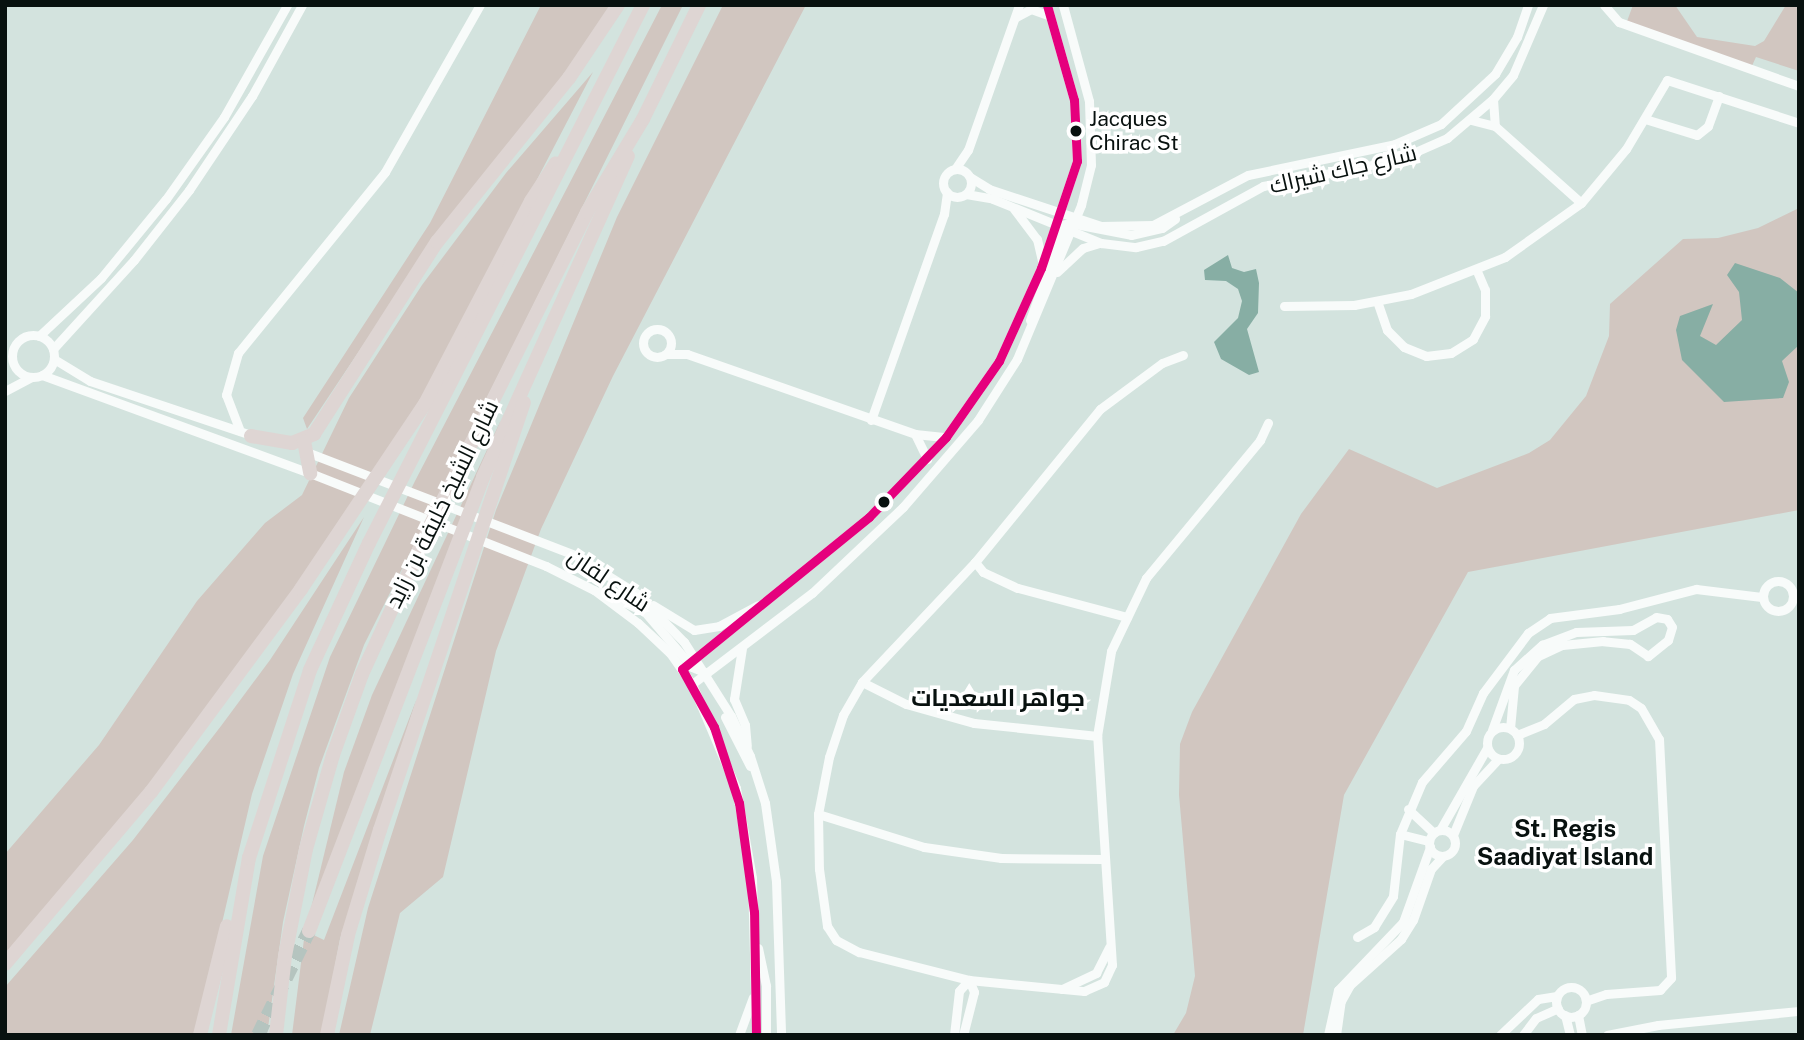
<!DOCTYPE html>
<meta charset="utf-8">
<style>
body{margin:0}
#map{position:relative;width:1804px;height:1040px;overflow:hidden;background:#d3e3de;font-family:"Public Sans",Cairo,sans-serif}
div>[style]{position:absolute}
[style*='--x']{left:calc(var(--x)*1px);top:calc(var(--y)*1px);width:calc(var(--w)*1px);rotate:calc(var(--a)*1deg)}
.green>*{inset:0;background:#d1c6c0}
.water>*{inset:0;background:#87aea4}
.highway-tunnel>*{height:14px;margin-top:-7px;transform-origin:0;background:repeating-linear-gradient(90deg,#b5c4bf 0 14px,transparent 0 21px)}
.minor>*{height:9px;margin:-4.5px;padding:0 4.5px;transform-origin:4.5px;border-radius:4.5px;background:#f8fbfa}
.minor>.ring{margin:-4.5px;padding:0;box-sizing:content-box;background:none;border:9px solid #f8fbfa;border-radius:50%}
.highway>*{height:14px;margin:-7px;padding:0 7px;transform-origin:7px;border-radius:7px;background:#ded5d3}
.bus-1>*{height:9px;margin:-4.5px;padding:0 4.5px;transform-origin:4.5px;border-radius:4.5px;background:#e5007d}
.dots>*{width:19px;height:19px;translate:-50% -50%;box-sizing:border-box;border:4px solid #fff;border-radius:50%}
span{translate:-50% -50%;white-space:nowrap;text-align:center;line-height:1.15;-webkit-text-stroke:7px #fff;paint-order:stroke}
.bus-label{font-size:21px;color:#08110f}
.left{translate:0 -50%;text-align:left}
.street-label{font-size:23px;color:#08110f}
.neighbourhood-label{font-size:24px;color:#08110f;font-weight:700}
.frame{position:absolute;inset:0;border:7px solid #08110f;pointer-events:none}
</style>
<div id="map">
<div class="green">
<i style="clip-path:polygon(541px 5px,612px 5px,560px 83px,446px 221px,307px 429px,303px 418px,430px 223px)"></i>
<i style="clip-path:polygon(662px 5px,683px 5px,364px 645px,319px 768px,304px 826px,283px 922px,267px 1035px,231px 1035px,263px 856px,330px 657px,415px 481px)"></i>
<i style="clip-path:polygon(723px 5px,806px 5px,613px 376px,541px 529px,496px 651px,443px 877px,400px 913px,370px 1035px,339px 1035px,368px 908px,496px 510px,617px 217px)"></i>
<i style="clip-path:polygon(1633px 5px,1675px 5px,1697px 37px,1755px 46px,1764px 41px,1786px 5px,1799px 5px,1799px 71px,1756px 57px,1751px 68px,1626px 24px)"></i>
<i style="clip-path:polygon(593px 72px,428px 389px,337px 533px,150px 784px,5px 956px,5px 854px,99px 745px,197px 601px,265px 523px,302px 495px,349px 398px,422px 285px,506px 173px)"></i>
<i style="clip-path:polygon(1799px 208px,1799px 510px,1468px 572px,1344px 795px,1303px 1035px,1173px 1035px,1186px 1013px,1195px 976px,1179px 795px,1180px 744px,1192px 712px,1301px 514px,1349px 449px,1437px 488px,1529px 453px,1550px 440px,1586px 396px,1609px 336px,1610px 304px,1683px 239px,1718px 238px,1758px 228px)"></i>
<i style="clip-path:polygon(501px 420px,496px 434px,307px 925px,344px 772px,372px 695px)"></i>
<i style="clip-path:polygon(364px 517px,293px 674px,252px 794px,196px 1035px,5px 1035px,5px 987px,133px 840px,221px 726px,270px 660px)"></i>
<i style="clip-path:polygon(417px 698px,340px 939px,322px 1035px,292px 1035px,305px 931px,324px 940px)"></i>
</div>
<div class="water">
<i style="clip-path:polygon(1228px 255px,1232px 268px,1244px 272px,1256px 269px,1259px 283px,1258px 313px,1247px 329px,1259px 372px,1249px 375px,1221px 359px,1214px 342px,1238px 318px,1242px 301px,1238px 289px,1226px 281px,1205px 280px,1204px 270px)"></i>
<i style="clip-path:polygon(1735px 263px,1780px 278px,1799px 293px,1799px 345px,1782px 361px,1789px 382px,1783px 398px,1724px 402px,1682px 360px,1676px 330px,1680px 316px,1713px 304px,1700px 336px,1716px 345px,1742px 320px,1739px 292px,1727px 275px)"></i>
</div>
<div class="highway-tunnel">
<i style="--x:258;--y:1035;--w:116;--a:-63.9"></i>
</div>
<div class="minor">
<i style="--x:1604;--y:5;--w:23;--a:49"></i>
<i style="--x:1619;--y:22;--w:191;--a:19.6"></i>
<i style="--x:1016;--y:17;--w:17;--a:-28"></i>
<i style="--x:1031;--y:9;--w:20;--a:20"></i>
<i style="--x:1493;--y:99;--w:27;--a:86"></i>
<i style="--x:1645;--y:119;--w:54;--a:17.1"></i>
<i style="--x:1697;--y:135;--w:14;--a:-39"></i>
<i style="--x:1708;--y:126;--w:32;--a:-70"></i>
<i style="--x:1471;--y:120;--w:25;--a:14"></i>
<i style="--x:1495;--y:126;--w:115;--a:41.8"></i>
<i style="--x:955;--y:169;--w:23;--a:-56"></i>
<i style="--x:968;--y:150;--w:154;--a:-70.6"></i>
<i class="ring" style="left:943px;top:169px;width:19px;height:19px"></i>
<i style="--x:970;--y:177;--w:22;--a:32"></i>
<i style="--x:989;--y:189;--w:118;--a:18.3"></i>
<i style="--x:1101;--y:226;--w:52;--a:-1.1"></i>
<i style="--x:1153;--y:225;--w:107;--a:-27.8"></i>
<i style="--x:1248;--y:175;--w:150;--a:-11.9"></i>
<i style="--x:1395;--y:144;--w:50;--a:-23.5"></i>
<i style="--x:1441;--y:124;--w:74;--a:-42.8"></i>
<i style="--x:1495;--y:74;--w:43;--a:-59.3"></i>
<i style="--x:1517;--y:37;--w:34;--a:-71"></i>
<i style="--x:966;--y:194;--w:27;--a:10"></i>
<i style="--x:993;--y:199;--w:117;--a:22.2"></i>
<i style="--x:1101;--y:243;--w:35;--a:7"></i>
<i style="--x:1136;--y:247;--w:28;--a:-13"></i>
<i style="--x:1163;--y:241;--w:114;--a:-28.8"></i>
<i style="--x:1263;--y:186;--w:136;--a:-11"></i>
<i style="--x:1397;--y:160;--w:55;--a:-23.7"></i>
<i style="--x:1447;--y:138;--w:60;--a:-40.3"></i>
<i style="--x:1493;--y:99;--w:31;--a:-50"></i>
<i style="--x:1513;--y:75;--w:76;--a:-66.8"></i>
<i style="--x:1014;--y:209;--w:38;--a:53"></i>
<i style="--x:1037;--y:239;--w:22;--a:77"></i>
<i style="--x:1057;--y:226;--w:13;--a:-13"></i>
<i style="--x:1070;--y:223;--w:62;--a:11.1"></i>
<i style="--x:1131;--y:235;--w:32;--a:-13"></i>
<i style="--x:1162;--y:228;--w:16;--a:-35"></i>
<i style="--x:1057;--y:272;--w:35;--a:-43"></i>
<i style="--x:1083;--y:248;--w:17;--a:-17"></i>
<i style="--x:1377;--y:301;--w:31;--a:71"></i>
<i style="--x:1387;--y:330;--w:24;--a:45"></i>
<i style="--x:1404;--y:347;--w:24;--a:22"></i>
<i style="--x:1426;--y:356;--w:25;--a:-7"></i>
<i style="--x:1451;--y:353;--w:26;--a:-32"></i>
<i style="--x:1473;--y:339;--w:26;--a:-62"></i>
<i style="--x:1485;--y:316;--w:26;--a:-90"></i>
<i style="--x:1485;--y:290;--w:21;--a:-113"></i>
<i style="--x:1284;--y:306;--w:70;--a:-0.8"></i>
<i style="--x:1354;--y:305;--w:58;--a:-10.9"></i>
<i style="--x:1411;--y:294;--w:101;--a:-21.5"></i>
<i style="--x:1505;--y:257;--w:93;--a:-35.4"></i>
<i style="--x:1581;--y:203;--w:70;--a:-50.2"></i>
<i style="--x:1626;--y:149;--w:80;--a:-59.3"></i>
<i style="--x:1667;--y:80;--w:139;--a:18"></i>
<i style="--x:1030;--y:320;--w:101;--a:-70.3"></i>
<i class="ring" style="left:643px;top:329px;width:19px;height:19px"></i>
<i class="ring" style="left:12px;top:335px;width:33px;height:33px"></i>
<i style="--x:39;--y:336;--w:85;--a:-43.1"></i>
<i style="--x:101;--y:278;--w:102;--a:-50.6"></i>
<i style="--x:166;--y:199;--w:100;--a:-54.7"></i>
<i style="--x:224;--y:117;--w:129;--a:-60.6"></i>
<i style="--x:53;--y:349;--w:120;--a:-47.7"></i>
<i style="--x:134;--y:260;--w:89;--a:-51.8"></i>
<i style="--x:189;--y:190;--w:113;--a:-56.2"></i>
<i style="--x:252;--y:96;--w:104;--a:-61.2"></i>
<i style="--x:666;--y:354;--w:21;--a:0"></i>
<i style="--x:687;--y:354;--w:242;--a:19.3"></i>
<i style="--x:915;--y:434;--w:31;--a:6"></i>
<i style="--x:1183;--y:355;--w:22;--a:159"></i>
<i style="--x:1162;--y:363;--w:77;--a:143.4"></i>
<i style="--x:1100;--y:409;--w:198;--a:129.2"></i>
<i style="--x:975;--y:562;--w:165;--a:133.3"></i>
<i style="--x:862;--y:682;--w:38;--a:120"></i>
<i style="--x:843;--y:715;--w:44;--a:108.4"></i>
<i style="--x:829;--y:757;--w:58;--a:100.9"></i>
<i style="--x:818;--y:814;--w:55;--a:89"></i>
<i style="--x:819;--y:869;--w:58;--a:82"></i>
<i style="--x:827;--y:926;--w:17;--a:57"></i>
<i style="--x:836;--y:940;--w:26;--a:28"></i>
<i style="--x:859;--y:952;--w:114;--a:14.3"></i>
<i style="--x:969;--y:980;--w:116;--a:5.5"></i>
<i style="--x:1084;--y:991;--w:22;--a:-24"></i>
<i style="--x:1104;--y:982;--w:19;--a:-65"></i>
<i style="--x:1112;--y:965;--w:229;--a:-93.7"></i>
<i style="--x:1097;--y:736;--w:86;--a:-80.6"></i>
<i style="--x:1111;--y:651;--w:81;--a:-64.4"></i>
<i style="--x:1146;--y:578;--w:179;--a:-50.4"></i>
<i style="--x:1260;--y:440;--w:19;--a:-65"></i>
<i style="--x:54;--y:359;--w:42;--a:31.4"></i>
<i style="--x:90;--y:381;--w:173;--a:18.5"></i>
<i style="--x:42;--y:375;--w:285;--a:20.1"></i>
<i style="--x:310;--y:473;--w:254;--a:21.5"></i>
<i style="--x:546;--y:566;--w:54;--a:26.6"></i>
<i style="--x:594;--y:590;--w:55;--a:36.9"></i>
<i style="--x:638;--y:623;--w:44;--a:43.2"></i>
<i style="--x:670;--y:653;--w:38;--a:55"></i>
<i style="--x:692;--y:684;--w:113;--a:67.1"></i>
<i style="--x:736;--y:788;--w:91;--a:79.9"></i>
<i style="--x:752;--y:878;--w:157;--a:88.5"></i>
<i style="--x:5;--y:391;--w:30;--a:-28"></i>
<i style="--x:871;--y:420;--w:219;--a:-70.5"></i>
<i style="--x:944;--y:214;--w:22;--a:-82"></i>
<i style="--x:240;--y:431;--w:39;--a:-111"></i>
<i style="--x:226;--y:395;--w:44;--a:-74.1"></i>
<i style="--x:238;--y:353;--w:233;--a:-50.9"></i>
<i style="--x:385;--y:172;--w:192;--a:-60.4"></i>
<i style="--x:915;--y:434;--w:28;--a:64"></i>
<i style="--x:304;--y:451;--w:290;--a:21"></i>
<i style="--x:575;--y:555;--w:72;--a:31.9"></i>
<i style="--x:636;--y:593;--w:69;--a:45.6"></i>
<i style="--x:684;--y:642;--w:88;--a:57.6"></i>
<i style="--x:731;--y:716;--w:44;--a:64.6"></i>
<i style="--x:750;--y:756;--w:49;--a:72.3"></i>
<i style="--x:765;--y:803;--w:79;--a:82"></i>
<i style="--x:776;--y:881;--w:154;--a:88.1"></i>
<i style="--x:975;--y:562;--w:13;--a:51"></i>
<i style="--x:983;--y:572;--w:38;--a:25"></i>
<i style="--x:1018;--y:588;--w:113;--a:14.9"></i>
<i class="ring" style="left:1763px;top:581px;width:21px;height:21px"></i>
<i style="--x:600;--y:591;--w:50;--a:25"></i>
<i style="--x:645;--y:612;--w:72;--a:49.5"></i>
<i style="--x:692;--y:667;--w:16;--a:22"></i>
<i style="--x:653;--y:605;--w:48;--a:31.4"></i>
<i style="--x:694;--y:630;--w:25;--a:-9"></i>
<i style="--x:719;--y:626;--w:44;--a:-28.3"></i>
<i style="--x:742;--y:648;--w:52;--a:98.9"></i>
<i style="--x:734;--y:699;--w:28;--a:67"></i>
<i style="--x:745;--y:725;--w:21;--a:85"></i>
<i style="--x:682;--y:669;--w:241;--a:-39.1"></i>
<i style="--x:869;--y:517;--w:111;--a:-46.1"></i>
<i style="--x:946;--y:437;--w:93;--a:-55.1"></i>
<i style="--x:999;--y:361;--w:102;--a:-65.7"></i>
<i style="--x:1041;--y:268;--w:113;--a:-71.4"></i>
<i style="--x:1077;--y:161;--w:61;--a:-92.8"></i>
<i style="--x:1074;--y:100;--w:99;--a:-105.9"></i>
<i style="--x:862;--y:682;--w:49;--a:26.6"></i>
<i style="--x:906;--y:704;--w:71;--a:15.6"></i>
<i style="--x:974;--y:723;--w:124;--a:6"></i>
<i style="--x:692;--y:684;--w:151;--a:-37.2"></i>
<i style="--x:812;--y:593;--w:125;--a:-43.4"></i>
<i style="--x:903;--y:507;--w:115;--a:-49.2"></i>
<i style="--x:978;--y:420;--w:72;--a:-57.4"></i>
<i style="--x:1017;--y:359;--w:167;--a:-67.4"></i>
<i style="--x:1081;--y:205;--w:41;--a:-76"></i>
<i style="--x:1091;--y:165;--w:64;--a:-91.8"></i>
<i style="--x:1089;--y:101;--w:99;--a:-105.2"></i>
<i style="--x:725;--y:717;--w:55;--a:63"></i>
<i class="ring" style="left:1487px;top:727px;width:23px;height:23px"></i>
<i style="--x:1492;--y:730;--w:64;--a:-69.9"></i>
<i style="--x:1514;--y:670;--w:38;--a:-42"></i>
<i style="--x:1542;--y:645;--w:36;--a:-21"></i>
<i style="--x:1576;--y:632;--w:57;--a:-2"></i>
<i style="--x:1633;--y:630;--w:26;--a:-29"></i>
<i style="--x:1656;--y:617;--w:11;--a:10"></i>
<i style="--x:1667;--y:619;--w:9;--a:58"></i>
<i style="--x:1672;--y:627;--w:14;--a:107"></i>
<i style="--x:1668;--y:640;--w:26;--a:141"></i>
<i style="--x:1648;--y:656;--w:22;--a:-146"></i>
<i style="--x:1630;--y:644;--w:27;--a:-174"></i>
<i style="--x:1603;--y:641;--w:41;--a:174.4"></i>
<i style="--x:1562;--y:645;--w:26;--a:155"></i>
<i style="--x:1538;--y:656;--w:38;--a:129"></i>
<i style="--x:1514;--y:686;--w:42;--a:95.4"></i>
<i style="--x:1517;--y:735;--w:29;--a:-22"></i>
<i style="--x:1544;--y:724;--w:39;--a:-40"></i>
<i style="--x:1574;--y:699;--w:20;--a:-11"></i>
<i style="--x:1594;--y:695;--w:35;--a:8"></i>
<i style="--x:1629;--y:700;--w:14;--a:34"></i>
<i style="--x:1641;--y:708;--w:36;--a:60"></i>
<i style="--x:1659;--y:739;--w:239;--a:87.1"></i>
<i style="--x:1671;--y:978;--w:16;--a:133"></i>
<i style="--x:1660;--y:990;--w:54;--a:175.8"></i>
<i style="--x:1606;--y:994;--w:21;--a:161"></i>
<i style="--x:1408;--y:809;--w:35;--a:43"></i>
<i style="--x:818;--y:814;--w:111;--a:17.3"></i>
<i style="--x:924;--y:847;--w:78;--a:8.1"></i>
<i style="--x:1001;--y:858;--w:102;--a:0.6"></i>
<i style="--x:1440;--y:830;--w:95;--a:-60.2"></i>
<i class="ring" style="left:1429px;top:830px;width:17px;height:17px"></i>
<i style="--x:1400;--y:834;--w:30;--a:14"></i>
<i style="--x:1453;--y:835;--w:53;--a:-67.8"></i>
<i style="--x:1473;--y:786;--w:37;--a:-47"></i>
<i style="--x:1357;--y:937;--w:20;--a:-30"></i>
<i style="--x:1374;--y:927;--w:36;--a:-58"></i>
<i style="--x:1393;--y:896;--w:62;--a:-83.6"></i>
<i style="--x:1400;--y:834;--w:56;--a:-67.1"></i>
<i style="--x:1422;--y:782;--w:67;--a:-49.2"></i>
<i style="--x:1466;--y:731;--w:42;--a:-65.9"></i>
<i style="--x:1483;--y:693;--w:75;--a:-53.1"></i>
<i style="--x:1528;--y:633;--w:27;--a:-34"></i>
<i style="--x:1550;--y:618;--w:70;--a:-7.4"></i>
<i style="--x:1619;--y:609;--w:80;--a:-14.6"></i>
<i style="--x:1696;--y:589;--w:66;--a:6.9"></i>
<i style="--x:758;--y:948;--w:39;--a:78"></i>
<i style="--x:766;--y:986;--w:49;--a:90"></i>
<i class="ring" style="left:1556px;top:987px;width:21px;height:21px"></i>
<i style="--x:1062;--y:989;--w:38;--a:-25"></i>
<i style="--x:1096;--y:973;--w:29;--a:-63"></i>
<i style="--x:1565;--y:1015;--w:21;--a:76"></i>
<i style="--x:1578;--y:1015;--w:20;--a:79"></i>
<i style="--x:739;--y:1035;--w:40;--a:-69.8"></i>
<i style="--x:954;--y:1035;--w:44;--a:-83.5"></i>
<i style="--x:959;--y:991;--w:15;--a:-48"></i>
<i style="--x:969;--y:980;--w:13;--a:67"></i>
<i style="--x:974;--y:992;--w:44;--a:104.3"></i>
<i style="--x:1328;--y:1035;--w:46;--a:-77.5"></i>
<i style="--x:1338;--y:990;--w:94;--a:-46.3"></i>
<i style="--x:1403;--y:922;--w:80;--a:-70.2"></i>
<i style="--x:1336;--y:1035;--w:34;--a:-82"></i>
<i style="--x:1341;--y:1001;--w:18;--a:-61"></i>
<i style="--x:1350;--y:985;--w:69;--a:-42"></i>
<i style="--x:1401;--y:939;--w:22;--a:-58"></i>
<i style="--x:1413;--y:920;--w:54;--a:-70.6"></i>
<i style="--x:1431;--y:869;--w:16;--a:-47"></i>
<i style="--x:1500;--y:1035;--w:52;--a:-43.5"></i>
<i style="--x:1538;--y:999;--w:19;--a:-9"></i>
<i style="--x:1523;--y:1035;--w:21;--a:-53"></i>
<i style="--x:1536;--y:1018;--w:24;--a:-24"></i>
<i style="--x:1607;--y:1035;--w:52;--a:-11.1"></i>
<i style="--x:1658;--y:1025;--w:142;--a:-5.7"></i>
</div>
<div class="highway">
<i style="--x:251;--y:436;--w:42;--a:9.7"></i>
<i style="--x:292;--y:443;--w:24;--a:-22"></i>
<i style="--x:314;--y:434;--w:228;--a:-57.4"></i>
<i style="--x:437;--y:242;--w:211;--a:-51.2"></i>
<i style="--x:569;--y:78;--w:88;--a:-56.1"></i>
<i style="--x:304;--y:441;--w:33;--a:79"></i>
<i style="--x:309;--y:931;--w:486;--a:-69"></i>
<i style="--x:483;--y:477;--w:352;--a:-65.7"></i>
<i style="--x:5;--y:964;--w:226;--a:-49.7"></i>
<i style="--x:151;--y:792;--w:252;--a:-53.5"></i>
<i style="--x:301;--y:589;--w:223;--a:-56.2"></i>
<i style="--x:425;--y:404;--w:229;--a:-62.4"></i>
<i style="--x:531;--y:201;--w:45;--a:-56.7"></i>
<i style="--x:200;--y:1035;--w:112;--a:-76.1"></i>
<i style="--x:219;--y:1035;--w:180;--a:-80.4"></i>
<i style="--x:249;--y:858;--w:198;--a:-72"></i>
<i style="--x:310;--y:670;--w:140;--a:-65.1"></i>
<i style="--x:369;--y:543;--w:604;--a:-63.01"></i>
<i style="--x:276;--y:1035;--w:80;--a:-83.5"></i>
<i style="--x:285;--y:956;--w:109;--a:-78.9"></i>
<i style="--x:306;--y:849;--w:98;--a:-74"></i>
<i style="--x:333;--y:755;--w:86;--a:-70.3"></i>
<i style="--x:362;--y:674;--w:161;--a:-65.3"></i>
<i style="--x:429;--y:528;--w:353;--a:-63.4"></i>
<i style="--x:587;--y:212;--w:109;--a:-58.9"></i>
<i style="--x:643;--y:119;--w:127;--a:-63.8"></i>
<i style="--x:327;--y:1035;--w:102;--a:-78.1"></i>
<i style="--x:348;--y:935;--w:110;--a:-73.1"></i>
<i style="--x:380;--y:830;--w:451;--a:-71.4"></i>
</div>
<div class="bus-1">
<i style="--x:756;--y:1035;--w:123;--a:-90.9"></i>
<i style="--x:754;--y:912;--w:110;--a:-97.8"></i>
<i style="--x:739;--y:803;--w:80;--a:-108.2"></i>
<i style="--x:714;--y:727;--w:66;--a:-118.9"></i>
<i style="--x:682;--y:669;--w:241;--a:-39.1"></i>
<i style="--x:869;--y:517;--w:111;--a:-46.1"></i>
<i style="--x:946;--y:437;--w:93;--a:-55.1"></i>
<i style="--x:999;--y:361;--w:102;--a:-65.7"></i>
<i style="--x:1041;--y:268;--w:113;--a:-71.4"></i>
<i style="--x:1077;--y:161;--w:61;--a:-92.8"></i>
<i style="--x:1074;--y:100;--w:99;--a:-105.9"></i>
</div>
<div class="dots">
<i style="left:1076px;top:131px;background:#08110f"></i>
<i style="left:884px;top:502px;background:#08110f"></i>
</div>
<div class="bus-label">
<span class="left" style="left:1089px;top:131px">Jacques<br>Chirac St</span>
</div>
<div class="street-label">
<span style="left:1343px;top:169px;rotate:-13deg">شارع جاك شيراك</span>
<span style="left:442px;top:504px;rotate:-64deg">شارع الشيخ خليفة بن زايد</span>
<span style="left:609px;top:580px;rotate:34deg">شارع لفان</span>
</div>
<div class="neighbourhood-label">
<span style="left:998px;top:698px">جواهر السعديات</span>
<span style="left:1565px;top:843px">St. Regis<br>Saadiyat Island</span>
</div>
<div class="frame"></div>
</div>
